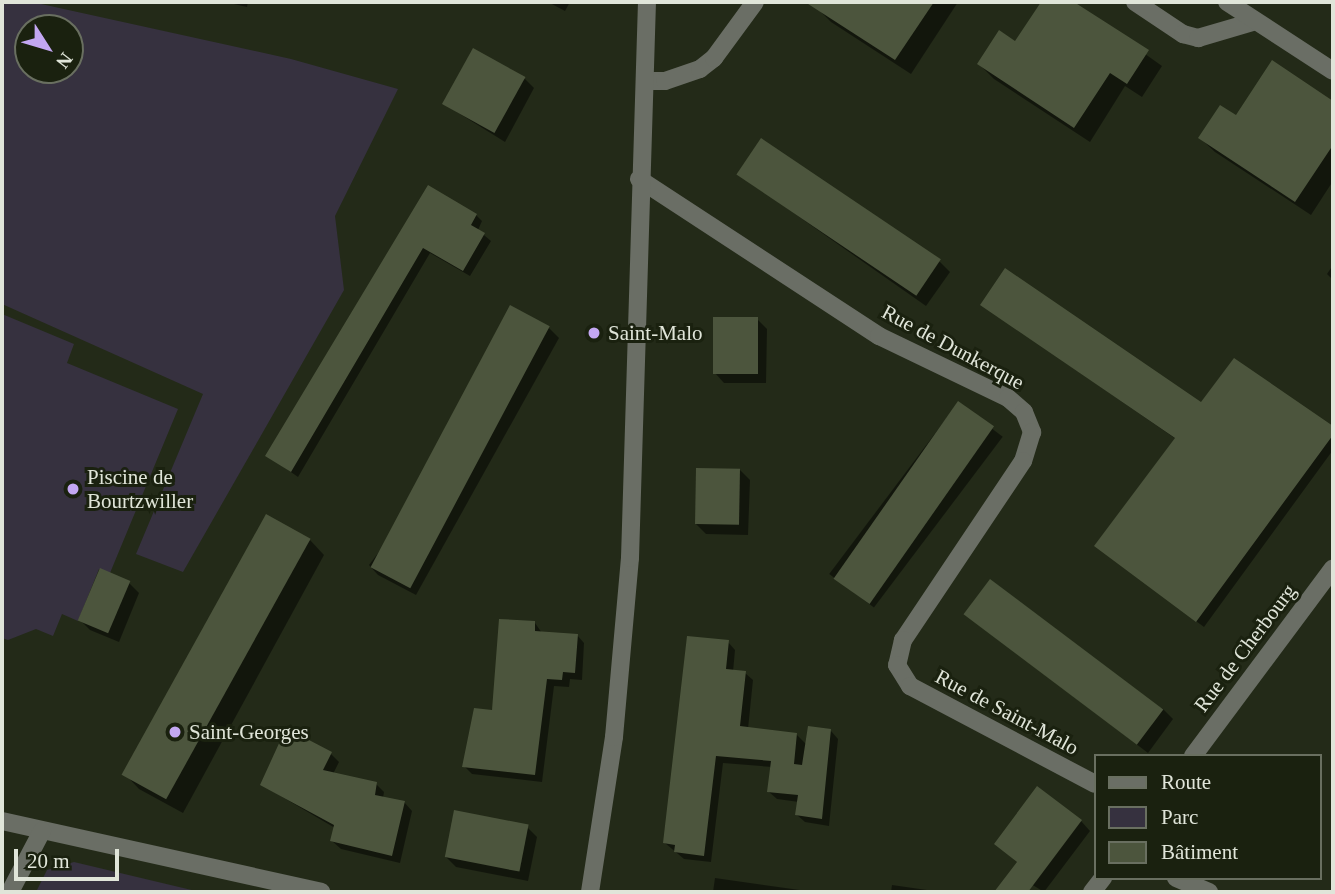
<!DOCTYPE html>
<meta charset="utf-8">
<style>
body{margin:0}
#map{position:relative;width:1335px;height:894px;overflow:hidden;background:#232a18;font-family:Georgia,serif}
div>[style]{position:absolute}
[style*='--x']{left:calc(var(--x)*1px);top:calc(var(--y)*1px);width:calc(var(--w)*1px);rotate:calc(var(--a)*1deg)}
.green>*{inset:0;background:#36313f}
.shadow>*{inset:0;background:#0007;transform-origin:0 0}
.building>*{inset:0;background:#4c553d;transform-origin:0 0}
.minor>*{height:18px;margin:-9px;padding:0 9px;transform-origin:9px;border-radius:9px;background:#6a6e65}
.dots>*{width:19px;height:19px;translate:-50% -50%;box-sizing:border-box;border:4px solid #1a210f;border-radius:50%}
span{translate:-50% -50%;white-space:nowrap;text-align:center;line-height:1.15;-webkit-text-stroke:6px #1a210f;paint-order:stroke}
.poi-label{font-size:21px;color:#e0e5d9}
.left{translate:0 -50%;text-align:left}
.street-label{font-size:21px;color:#e0e5d9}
.frame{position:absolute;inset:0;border:4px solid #e0e5d9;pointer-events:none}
.legend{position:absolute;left:1094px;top:754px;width:228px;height:126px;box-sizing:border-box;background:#1a210f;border:2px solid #696f60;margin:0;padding:9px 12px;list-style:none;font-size:21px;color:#e0e5d9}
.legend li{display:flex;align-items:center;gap:14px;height:35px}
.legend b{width:35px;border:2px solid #696f60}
.north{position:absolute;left:14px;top:14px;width:70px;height:70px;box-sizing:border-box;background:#1a210f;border:2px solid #696f60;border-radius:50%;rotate:127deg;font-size:19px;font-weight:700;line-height:28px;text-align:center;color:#e0e5d9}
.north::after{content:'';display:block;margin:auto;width:24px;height:32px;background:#c3a7f2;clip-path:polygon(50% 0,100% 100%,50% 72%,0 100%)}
.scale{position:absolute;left:14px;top:849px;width:105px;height:32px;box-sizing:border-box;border:4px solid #e0e5d9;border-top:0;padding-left:9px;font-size:21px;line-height:24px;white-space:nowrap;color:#e0e5d9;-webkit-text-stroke:5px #1a210f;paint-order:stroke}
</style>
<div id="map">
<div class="green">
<i style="clip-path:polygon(evenodd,2px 2px,32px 2px,291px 59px,398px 89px,335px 216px,344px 290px,183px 572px,136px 554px,203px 394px,2px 304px,2px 2px,28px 28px,70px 28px,70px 70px,28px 70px,28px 28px)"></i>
<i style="clip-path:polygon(2px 314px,74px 344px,67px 363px,178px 409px,110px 573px,99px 569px,78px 621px,62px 614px,53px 636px,36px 629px,8px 640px,2px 638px)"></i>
<i style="clip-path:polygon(74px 862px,200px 892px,36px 892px,47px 870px)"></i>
</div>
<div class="shadow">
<i style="clip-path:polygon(225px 2px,248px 2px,247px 7px)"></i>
<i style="clip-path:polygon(548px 2px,570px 2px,565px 11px)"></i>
<i style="clip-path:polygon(820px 2px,958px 2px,911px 74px,831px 22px,816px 7px)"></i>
<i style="clip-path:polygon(1043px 2px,1072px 2px,1162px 66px,1142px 97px,1125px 86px,1090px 142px,994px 79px,979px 64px,1015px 43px)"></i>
<i style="clip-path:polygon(1272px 63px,1333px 103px,1333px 181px,1311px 215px,1215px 152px,1200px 138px,1236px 118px)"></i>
<i style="clip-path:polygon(525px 79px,534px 88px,505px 142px,444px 104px)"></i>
<i style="clip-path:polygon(738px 174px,940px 262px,950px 272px,926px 306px)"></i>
<i style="clip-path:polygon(429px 188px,476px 215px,482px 221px,478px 230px,491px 241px,470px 276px,430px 253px,298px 477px,268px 456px)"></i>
<i style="clip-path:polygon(1333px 265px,1333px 280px,1327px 274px)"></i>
<i style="clip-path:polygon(982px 305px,1202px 404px,1234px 361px,1333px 428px,1333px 450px,1204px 627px,1103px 552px,1176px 439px)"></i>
<i style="clip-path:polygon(757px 319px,767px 329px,766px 383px,724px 383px,715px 373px)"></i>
<i style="clip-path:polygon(549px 328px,559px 338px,416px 595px,378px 575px,369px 565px)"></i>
<i style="left:958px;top:403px;width:56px;height:214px;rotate:37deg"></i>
<i style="clip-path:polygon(740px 470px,750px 480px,748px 535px,706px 534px,696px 524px)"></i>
<i style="clip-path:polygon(310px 540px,324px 555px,183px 813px,139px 789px,125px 774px)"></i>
<i style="clip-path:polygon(101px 571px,129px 583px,139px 593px,119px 642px,90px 630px,80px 620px)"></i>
<i style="clip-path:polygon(965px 614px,1163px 709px,1173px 719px,1148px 753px)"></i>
<i style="clip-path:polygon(535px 623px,542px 633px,577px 635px,584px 643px,582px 680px,570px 679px,569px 687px,554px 686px,542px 782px,472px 774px,464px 766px)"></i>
<i style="clip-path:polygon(728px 642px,735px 650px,733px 672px,745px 673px,753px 680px,748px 729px,796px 734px,807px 745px,831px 731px,838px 739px,829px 826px,805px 822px,797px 815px,799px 802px,777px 799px,769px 792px,772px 767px,723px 763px,711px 862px,684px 859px,665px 843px)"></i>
<i style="clip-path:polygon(331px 754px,339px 762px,333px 774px,376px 784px,384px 792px,383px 798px,404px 802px,412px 811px,400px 863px,341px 849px,332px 841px,335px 828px,262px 785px)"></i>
<i style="clip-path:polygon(1081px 821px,1090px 831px,1044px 892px,1023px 879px,1018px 863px,996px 844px)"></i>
<i style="clip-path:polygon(527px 827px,537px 837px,528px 881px,456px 867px,446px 857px)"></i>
<i style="clip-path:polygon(715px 878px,814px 892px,713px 892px)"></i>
<i style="clip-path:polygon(892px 885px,941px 892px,891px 892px)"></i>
</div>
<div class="building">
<i style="clip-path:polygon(805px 2px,934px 2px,895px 60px)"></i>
<i style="clip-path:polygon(1041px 2px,1074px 2px,1149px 50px,1127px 84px,1110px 73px,1074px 128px,977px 64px,999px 30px,1015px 41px)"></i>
<i style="left:473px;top:48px;width:60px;height:64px;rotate:29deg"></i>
<i style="clip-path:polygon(1272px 60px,1333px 101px,1333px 145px,1295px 202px,1198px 138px,1220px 105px,1236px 115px)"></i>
<i style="left:761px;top:138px;width:217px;height:44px;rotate:34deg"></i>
<i style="clip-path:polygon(428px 185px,477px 214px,471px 225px,485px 233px,463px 271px,423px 248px,291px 472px,265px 456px)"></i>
<i style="clip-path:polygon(1005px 268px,1201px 402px,1234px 358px,1333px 426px,1333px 435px,1196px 622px,1094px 546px,1175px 438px,980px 305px)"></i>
<i style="left:510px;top:305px;width:45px;height:297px;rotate:28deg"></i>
<i style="left:713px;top:317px;width:45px;height:57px"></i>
<i style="left:958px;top:401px;width:44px;height:217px;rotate:35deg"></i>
<i style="left:696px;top:468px;width:44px;height:56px;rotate:1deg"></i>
<i style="left:266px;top:514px;width:51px;height:298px;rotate:29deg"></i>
<i style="left:100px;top:568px;width:33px;height:57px;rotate:23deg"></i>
<i style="left:990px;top:579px;width:217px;height:44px;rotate:37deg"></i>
<i style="clip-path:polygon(499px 619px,535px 621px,535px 631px,578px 634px,575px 673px,563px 672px,562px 680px,547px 679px,535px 775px,462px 767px,474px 708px,492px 710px)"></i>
<i style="clip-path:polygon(687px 636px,729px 640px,726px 669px,746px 671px,740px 726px,797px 733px,794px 764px,802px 765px,808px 726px,831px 729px,822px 819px,795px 815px,798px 795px,767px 792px,771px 761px,716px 756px,704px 856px,674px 852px,675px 845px,663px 843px)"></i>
<i style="clip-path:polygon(286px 728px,332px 752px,323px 770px,377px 782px,375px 795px,405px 801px,392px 856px,330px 841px,334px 825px,260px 785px)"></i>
<i style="clip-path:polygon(1037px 786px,1082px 820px,1028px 892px,994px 892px,1017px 862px,994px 844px)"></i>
<i style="left:454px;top:810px;width:76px;height:48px;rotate:11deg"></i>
</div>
<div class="minor">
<i style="--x:1135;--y:2;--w:58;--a:33.7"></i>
<i style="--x:1183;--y:34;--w:16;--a:15"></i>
<i style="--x:1198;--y:38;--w:60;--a:-16.3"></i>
<i style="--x:1227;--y:2;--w:126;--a:33.1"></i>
<i style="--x:646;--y:81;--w:19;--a:0"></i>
<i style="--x:665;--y:81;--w:37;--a:-19"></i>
<i style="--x:700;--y:69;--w:18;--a:-38"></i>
<i style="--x:714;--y:58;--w:69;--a:-53.8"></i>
<i style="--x:639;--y:179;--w:287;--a:33.2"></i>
<i style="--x:879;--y:336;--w:143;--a:25.7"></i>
<i style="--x:1008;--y:398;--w:21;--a:41"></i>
<i style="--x:1024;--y:412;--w:22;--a:68"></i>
<i style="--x:1032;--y:432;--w:30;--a:107"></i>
<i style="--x:1023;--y:461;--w:216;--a:123.8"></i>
<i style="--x:903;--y:640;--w:26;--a:103"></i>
<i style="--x:897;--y:665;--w:25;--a:58"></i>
<i style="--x:910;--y:686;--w:209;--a:27.9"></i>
<i style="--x:1193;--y:756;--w:234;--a:-53.3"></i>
<i style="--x:2;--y:821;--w:327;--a:12.5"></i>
<i style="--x:1176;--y:878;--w:36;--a:23"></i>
<i style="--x:10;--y:892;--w:69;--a:-62.3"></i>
<i style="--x:590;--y:892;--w:157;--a:-81.2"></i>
<i style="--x:614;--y:737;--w:180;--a:-84.9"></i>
<i style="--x:630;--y:558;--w:556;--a:-88.25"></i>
<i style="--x:1092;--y:892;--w:18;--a:-52"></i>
</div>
<div class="dots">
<i style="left:594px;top:333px;background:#c3a7f2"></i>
<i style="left:73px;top:489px;background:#c3a7f2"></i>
<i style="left:175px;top:732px;background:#c3a7f2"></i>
</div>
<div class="poi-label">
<span class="left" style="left:608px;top:333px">Saint-Malo</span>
<span class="left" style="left:87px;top:489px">Piscine de<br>Bourtzwiller</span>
<span class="left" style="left:189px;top:732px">Saint-Georges</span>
</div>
<div class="street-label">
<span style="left:953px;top:347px;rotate:28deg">Rue de Dunkerque</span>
<span style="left:1245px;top:648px;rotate:-53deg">Rue de Cherbourg</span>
<span style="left:1007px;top:712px;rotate:28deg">Rue de Saint-Malo</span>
</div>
<div class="frame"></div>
<ul class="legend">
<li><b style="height:9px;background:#6a6e65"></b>Route</li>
<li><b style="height:19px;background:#36313f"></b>Parc</li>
<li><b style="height:19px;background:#4c553d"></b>Bâtiment</li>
</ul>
<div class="north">N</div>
<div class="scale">20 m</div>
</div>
